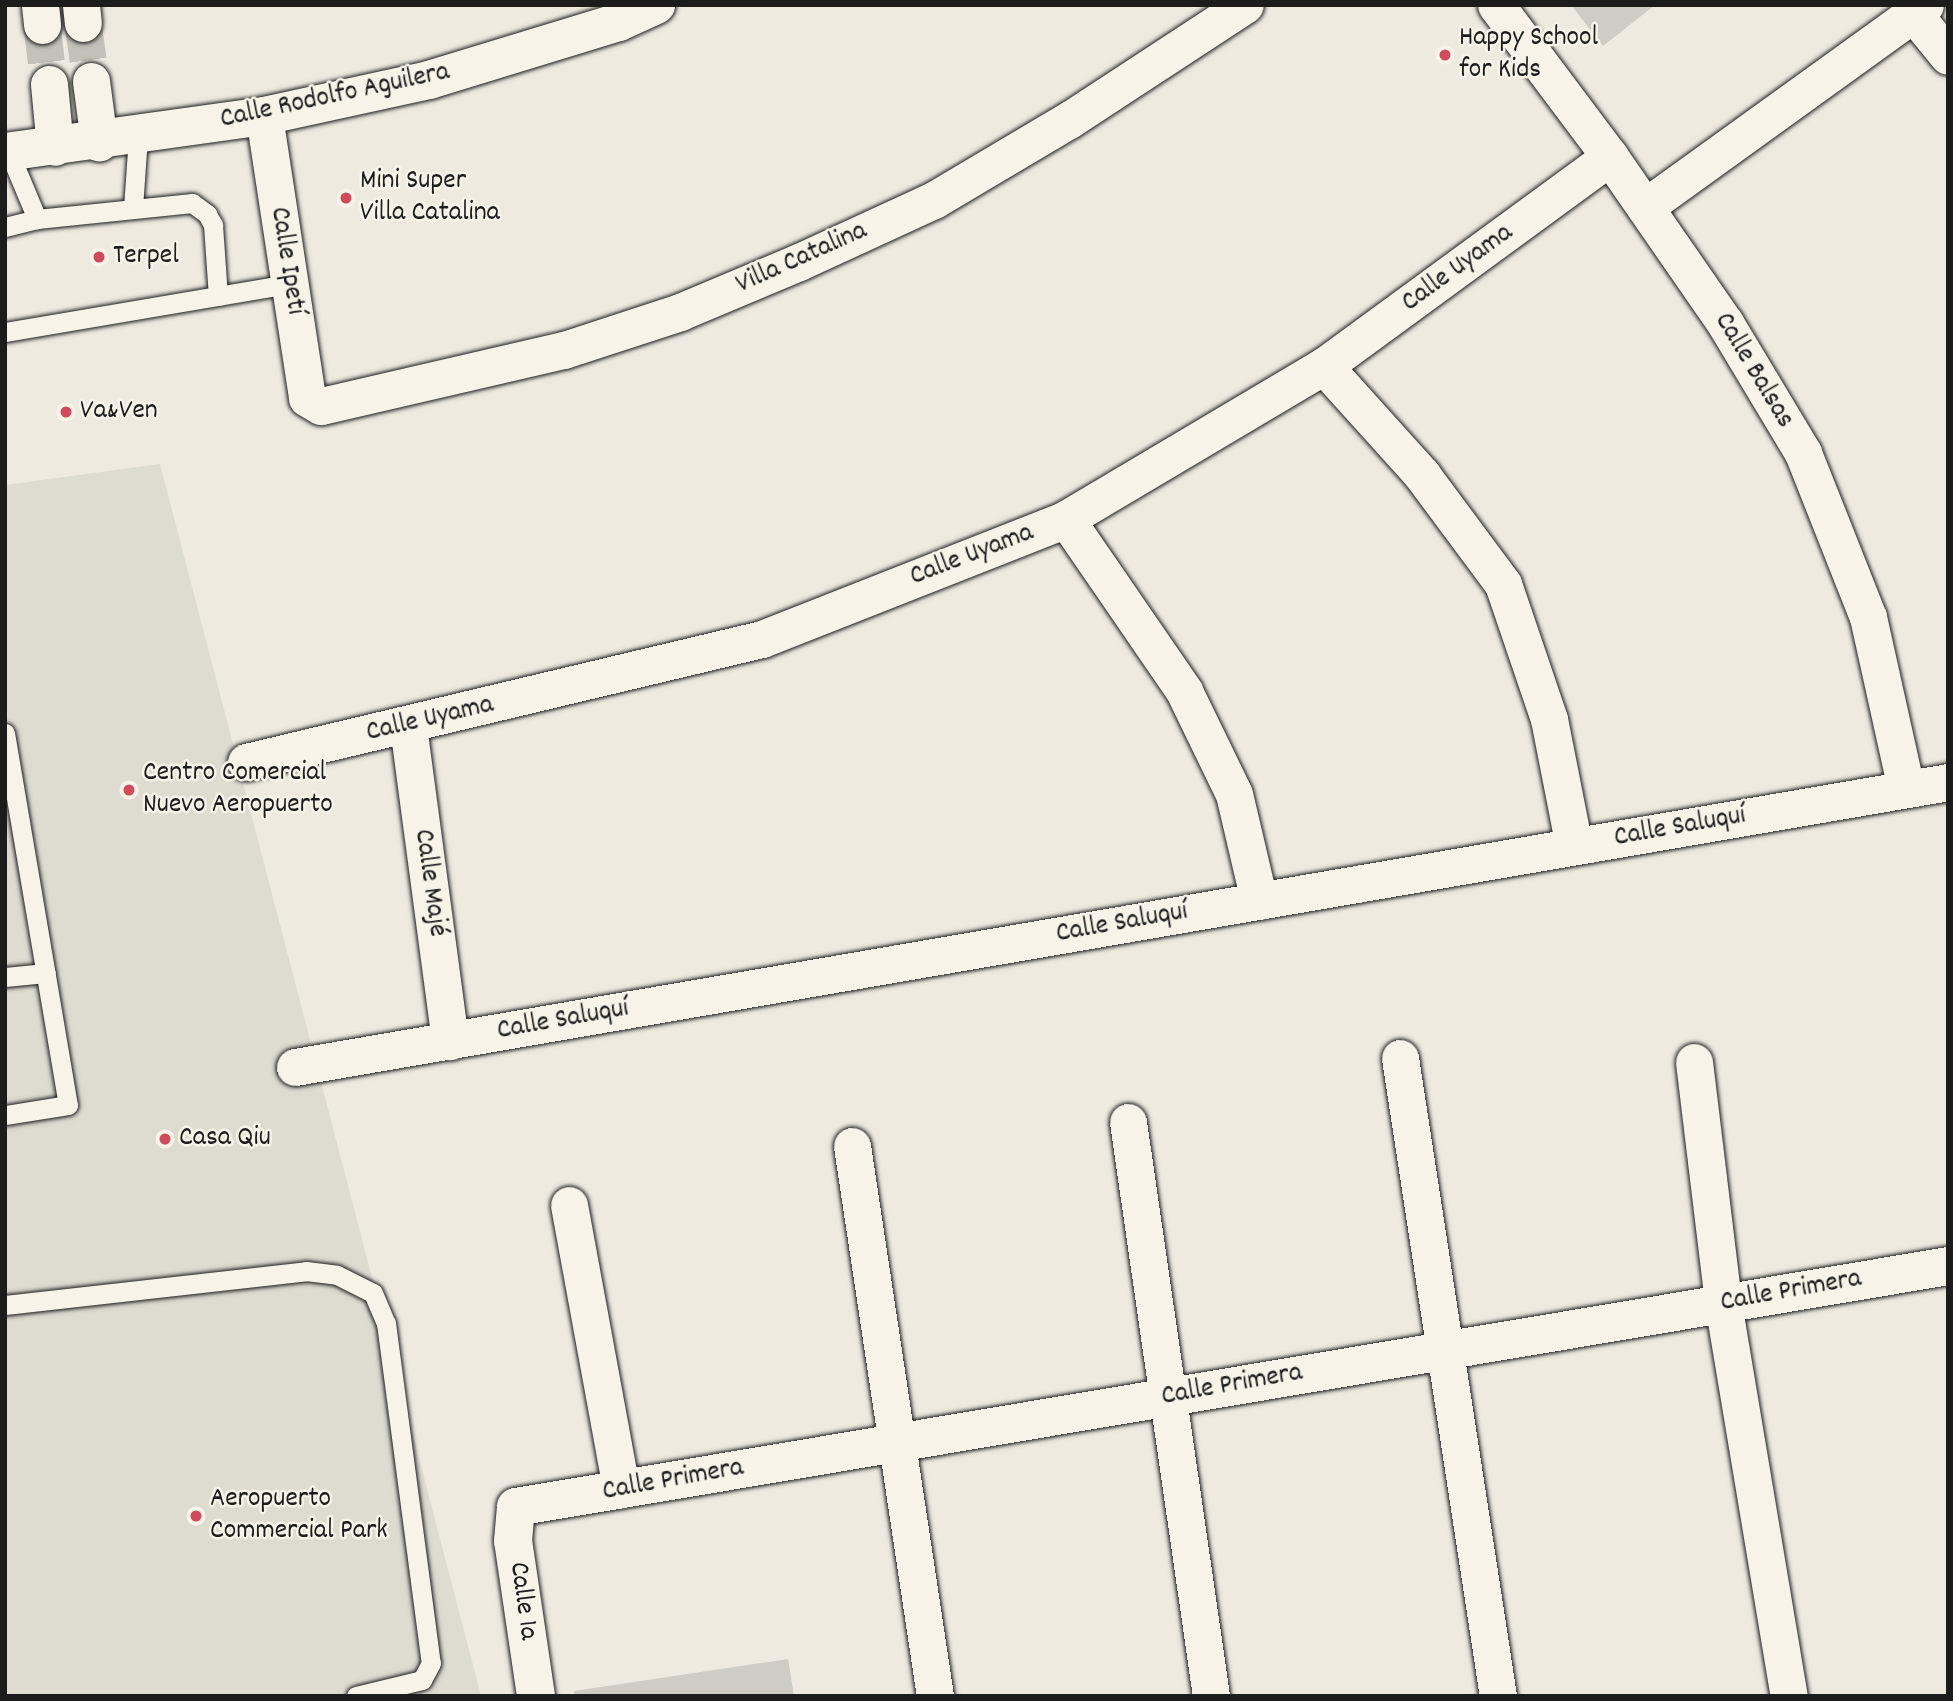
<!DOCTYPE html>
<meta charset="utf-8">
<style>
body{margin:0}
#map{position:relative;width:1953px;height:1701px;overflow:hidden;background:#eeeae0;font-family:Dekko,sans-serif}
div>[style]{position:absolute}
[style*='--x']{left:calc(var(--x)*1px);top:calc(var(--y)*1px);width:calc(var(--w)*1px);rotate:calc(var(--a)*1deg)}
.built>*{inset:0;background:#dedbd1}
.green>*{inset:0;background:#cfccc3}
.minor-tunnel>*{height:37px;margin-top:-18.5px;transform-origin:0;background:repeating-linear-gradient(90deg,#c4c1b9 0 37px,transparent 0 55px)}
.roads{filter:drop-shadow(0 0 2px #1c1c1c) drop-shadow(0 0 2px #1c1c1c)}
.service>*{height:19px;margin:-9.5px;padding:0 9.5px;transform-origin:9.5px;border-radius:9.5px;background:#f7f3e8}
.minor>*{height:37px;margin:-18.5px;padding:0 18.5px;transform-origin:18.5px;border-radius:18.5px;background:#f7f3e8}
.tertiary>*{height:38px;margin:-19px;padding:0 19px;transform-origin:19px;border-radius:19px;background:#f7f3e8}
.dots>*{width:19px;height:19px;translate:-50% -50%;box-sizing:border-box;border:4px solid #f7f3e8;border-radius:50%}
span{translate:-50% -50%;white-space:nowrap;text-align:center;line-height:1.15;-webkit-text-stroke:5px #f7f3e8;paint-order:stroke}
.poi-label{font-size:28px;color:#1c1c1c}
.left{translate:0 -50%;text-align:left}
.street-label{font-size:28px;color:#1c1c1c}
.frame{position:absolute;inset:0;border:7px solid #1c1c1c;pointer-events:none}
</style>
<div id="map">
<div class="built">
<i style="clip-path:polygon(160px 464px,481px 1696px,5px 1696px,5px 485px)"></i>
</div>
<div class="green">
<i style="clip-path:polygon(1571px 5px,1655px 5px,1603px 46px)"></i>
<i style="clip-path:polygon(788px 1659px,794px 1696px,575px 1696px,574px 1691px)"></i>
</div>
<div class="minor-tunnel">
<i style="--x:83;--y:23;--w:59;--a:82.1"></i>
<i style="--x:42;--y:25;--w:59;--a:83.2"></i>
</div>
<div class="roads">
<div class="service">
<i style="--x:9;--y:152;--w:73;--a:67.3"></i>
<i style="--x:133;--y:208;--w:72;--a:-86"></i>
<i style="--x:5;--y:227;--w:33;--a:-14"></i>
<i style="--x:37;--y:219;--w:156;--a:-5.9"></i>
<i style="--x:192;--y:203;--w:19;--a:36"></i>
<i style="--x:207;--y:214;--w:13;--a:61"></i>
<i style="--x:213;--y:225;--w:71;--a:86"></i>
<i style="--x:5;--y:332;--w:289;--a:-9.6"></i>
<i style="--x:5;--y:733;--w:377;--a:80.4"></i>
<i style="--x:68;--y:1105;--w:64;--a:171"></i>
<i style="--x:5;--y:977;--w:41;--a:-5.6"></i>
<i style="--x:5;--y:1305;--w:303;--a:-6.4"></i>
<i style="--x:306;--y:1271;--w:31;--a:7"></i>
<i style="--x:337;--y:1275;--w:40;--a:26.6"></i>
<i style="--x:373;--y:1293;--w:33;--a:67"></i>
<i style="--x:386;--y:1323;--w:343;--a:82.5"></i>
<i style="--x:431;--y:1663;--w:19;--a:118"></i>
<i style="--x:422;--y:1680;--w:68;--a:166.4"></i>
</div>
<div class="minor">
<i style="--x:40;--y:5;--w:20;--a:84"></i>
<i style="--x:81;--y:5;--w:18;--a:84"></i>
<i style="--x:1496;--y:5;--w:190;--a:53.1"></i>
<i style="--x:1610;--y:157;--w:202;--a:55.3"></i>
<i style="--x:1725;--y:323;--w:152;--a:59"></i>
<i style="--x:1803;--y:453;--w:176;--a:68.4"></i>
<i style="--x:1868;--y:617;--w:175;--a:77.5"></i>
<i style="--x:1913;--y:13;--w:55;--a:50.9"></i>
<i style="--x:91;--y:81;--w:62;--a:82.5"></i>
<i style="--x:49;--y:84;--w:63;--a:84.6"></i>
<i style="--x:264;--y:116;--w:285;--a:81.3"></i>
<i style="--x:307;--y:398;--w:16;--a:30"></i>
<i style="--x:321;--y:406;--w:249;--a:-13"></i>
<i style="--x:564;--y:350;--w:122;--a:-18.1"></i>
<i style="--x:680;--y:312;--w:129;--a:-22.8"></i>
<i style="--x:799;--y:262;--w:149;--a:-24.7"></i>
<i style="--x:934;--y:200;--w:157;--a:-30.7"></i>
<i style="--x:1069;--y:120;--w:210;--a:-33.2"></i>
<i style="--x:1645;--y:207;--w:345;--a:-35.8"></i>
<i style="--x:1324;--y:366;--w:147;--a:48"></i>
<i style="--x:1422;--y:475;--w:136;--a:53.4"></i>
<i style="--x:1503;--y:584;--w:143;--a:71.2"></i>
<i style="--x:1549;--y:719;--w:129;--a:78.9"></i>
<i style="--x:1066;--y:519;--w:209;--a:55.5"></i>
<i style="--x:1184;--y:691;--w:114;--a:64.1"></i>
<i style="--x:1234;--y:794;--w:110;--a:76.8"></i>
<i style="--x:408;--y:726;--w:318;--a:82.4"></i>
<i style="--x:246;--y:762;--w:530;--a:-13.41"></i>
<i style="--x:762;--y:639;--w:327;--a:-21.5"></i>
<i style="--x:1066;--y:519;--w:300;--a:-30.7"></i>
<i style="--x:1324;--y:366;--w:354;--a:-36.2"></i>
<i style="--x:1400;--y:1058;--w:645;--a:81.27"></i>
<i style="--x:1694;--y:1062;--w:243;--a:83.1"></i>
<i style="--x:1723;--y:1303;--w:399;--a:80.5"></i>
<i style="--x:295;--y:1067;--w:1677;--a:-9.78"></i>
<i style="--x:1128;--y:1122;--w:580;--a:81.77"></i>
<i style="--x:852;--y:1146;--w:556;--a:81.42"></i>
<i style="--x:569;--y:1205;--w:289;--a:79.6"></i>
</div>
<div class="tertiary">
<i style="--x:5;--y:152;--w:261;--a:-7.9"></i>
<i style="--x:264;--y:116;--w:169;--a:-12.3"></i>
<i style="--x:429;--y:80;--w:199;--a:-17"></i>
<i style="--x:619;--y:22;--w:41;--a:-24.7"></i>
<i style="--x:536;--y:1696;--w:157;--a:-98.4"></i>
<i style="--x:513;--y:1541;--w:34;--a:-85"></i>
<i style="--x:516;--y:1507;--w:1452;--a:-9.55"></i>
</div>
</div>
<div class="dots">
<i style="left:1445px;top:55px;background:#d1495b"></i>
<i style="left:346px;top:198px;background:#d1495b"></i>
<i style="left:99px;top:257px;background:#d1495b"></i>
<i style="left:66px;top:412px;background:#d1495b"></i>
<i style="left:129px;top:790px;background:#d1495b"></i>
<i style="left:165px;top:1139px;background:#d1495b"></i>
<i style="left:196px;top:1516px;background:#d1495b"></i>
</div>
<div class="poi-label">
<span class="left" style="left:1459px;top:55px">Happy School<br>for Kids</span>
<span class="left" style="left:360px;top:198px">Mini Super<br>Villa Catalina</span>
<span class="left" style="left:113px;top:257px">Terpel</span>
<span class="left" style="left:80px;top:412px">Va&amp;Ven</span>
<span class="left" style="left:143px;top:790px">Centro Comercial<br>Nuevo Aeropuerto</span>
<span class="left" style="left:179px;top:1139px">Casa Qiu</span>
<span class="left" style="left:210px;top:1516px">Aeropuerto<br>Commercial Park</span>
</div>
<div class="street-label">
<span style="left:335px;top:97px;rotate:-12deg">Calle Rodolfo Aguilera</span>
<span style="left:802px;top:259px;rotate:-24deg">Villa Catalina</span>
<span style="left:286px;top:261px;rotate:81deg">Calle Ipetí</span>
<span style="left:1458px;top:269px;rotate:-36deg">Calle Uyama</span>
<span style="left:1753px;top:371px;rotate:59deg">Calle Balsas</span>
<span style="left:972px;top:556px;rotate:-21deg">Calle Uyama</span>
<span style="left:430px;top:720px;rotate:-13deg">Calle Uyama</span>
<span style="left:1680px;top:828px;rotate:-10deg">Calle Saluquí</span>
<span style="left:429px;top:883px;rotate:82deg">Calle Majé</span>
<span style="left:1122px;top:924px;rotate:-10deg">Calle Saluquí</span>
<span style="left:563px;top:1021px;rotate:-10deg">Calle Saluquí</span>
<span style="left:1791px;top:1292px;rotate:-10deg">Calle Primera</span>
<span style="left:1232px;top:1386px;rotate:-10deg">Calle Primera</span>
<span style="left:673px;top:1481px;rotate:-10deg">Calle Primera</span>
<span style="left:522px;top:1601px;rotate:82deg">Calle 1a</span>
</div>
<div class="frame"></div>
</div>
